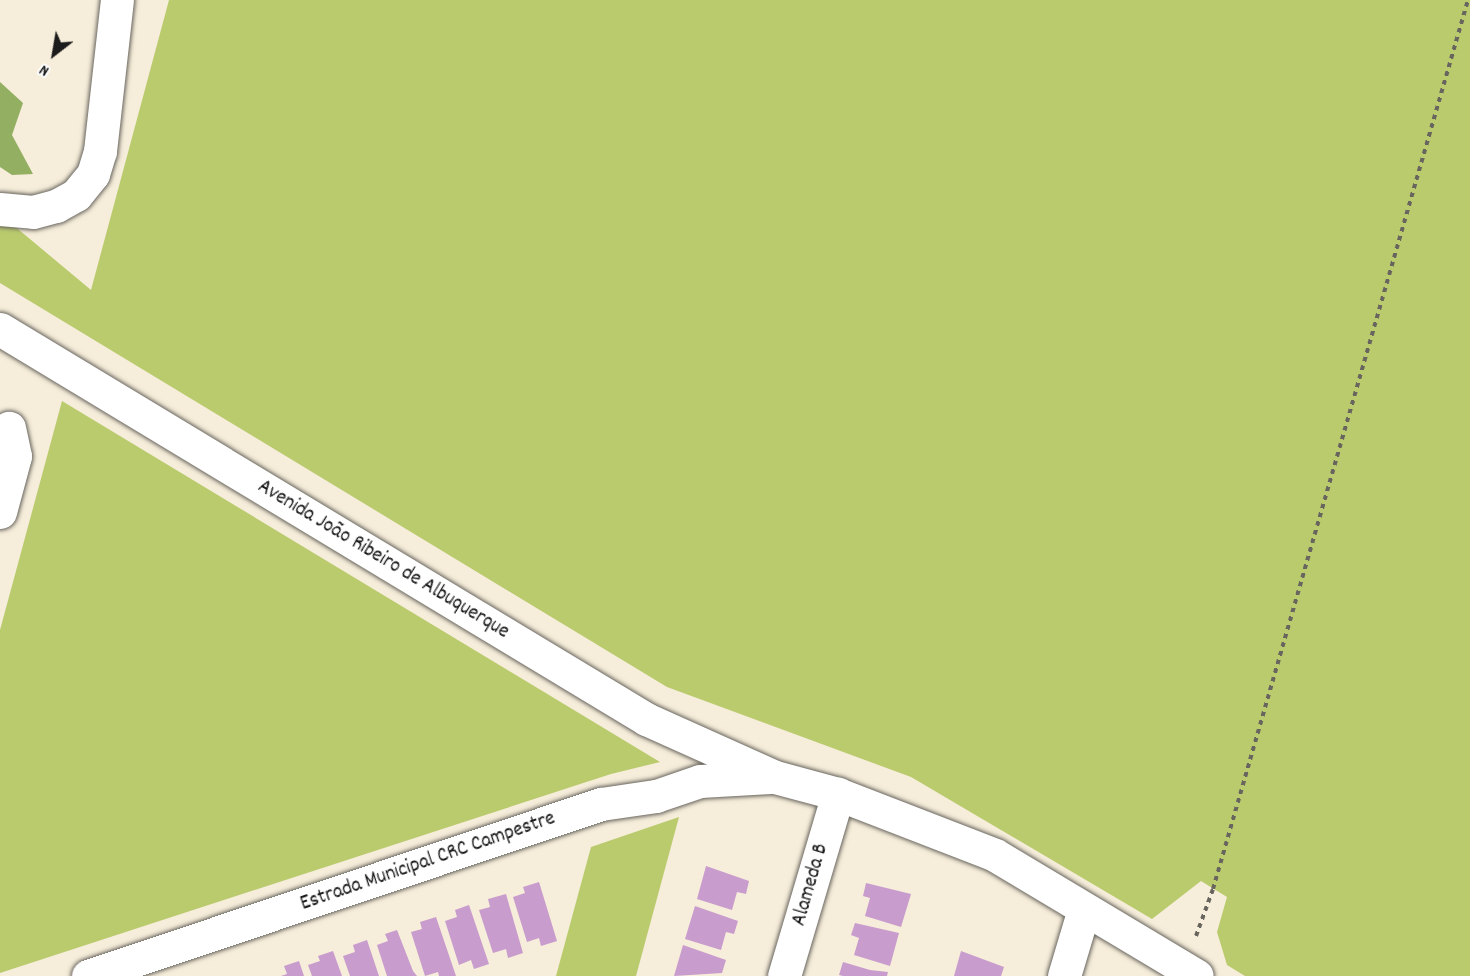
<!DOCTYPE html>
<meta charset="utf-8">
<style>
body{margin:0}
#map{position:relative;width:1470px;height:976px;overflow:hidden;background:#f6edda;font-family:Dekko,sans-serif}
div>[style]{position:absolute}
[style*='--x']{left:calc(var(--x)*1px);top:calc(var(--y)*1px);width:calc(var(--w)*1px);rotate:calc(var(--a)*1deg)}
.green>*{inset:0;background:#bacb6e}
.forest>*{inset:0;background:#93af61}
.building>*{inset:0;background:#c89ccd}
.path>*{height:4px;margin-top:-2px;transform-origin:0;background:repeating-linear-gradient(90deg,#68655e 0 4.5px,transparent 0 9px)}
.roads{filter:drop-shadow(0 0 2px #68655e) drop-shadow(0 0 2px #68655e)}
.minor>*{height:33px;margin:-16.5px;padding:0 16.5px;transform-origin:16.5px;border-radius:16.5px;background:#fff}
span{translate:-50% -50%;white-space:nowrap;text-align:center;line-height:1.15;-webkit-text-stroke:6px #fff;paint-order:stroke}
.street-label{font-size:21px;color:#1c1c1c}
.north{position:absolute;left:24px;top:24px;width:60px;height:60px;-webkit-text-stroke:4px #fff;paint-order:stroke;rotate:211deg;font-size:16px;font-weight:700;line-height:24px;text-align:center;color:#1c1c1c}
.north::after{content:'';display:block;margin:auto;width:21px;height:27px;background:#1c1c1c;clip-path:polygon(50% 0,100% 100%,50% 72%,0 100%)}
</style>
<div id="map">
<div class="green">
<i style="clip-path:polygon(169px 0,1470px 0,1470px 976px,1245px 976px,1227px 965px,1217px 932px,1227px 897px,1201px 881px,1152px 919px,911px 777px,667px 687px,0 283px,0 214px,91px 290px)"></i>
<i style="clip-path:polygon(62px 401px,660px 762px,611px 774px,0 973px,0 630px)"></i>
<i style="clip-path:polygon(679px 817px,636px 976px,556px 976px,591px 847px)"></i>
</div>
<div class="forest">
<i style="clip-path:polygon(0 82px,23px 103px,12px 135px,33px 174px,12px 175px,0 167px)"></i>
</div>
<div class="building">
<i style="clip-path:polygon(706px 866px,749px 881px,746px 894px,737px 892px,732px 910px,697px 899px)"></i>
<i style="clip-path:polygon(539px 882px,557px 941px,541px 946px,539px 938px,527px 942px,513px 897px,525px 893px,523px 887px)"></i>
<i style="clip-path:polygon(866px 883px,911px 894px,901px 927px,865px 916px,870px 898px,863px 896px)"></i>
<i style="clip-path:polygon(506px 894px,523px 953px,508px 958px,506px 949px,493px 953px,479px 910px,490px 907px,488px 899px)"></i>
<i style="clip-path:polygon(469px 905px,489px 964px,474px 969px,471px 960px,459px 965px,445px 921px,457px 917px,455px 910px)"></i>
<i style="clip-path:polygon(695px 906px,738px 921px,734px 934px,726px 932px,721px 950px,685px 939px)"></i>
<i style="clip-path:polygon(436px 917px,456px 976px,439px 976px,438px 972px,425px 976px,411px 932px,422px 929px,420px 922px)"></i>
<i style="clip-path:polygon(855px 923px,899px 933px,890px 966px,854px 955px,859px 938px,851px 935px)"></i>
<i style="clip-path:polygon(397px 930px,413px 971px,417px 976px,387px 976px,377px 945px,388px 941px,385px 934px)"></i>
<i style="clip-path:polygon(367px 940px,379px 976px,350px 976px,343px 956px,355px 952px,353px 945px)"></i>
<i style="clip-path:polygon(683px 945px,726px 960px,722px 973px,674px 976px)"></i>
<i style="clip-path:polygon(333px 951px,342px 976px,312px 976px,308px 965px,320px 961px,318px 956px)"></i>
<i style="clip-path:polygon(961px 951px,1004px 967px,1001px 976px,954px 976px)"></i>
<i style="clip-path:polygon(299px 961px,304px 976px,281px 976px,287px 974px,284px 966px)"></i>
<i style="clip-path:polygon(843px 962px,870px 970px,888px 972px,887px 976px,843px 976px,839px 975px)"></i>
</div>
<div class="path">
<i style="--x:1196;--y:936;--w:50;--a:-70.1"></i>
<i style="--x:1213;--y:889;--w:925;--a:-74"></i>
</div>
<div class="roads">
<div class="minor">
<i style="--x:0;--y:209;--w:33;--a:5"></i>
<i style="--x:33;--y:212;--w:24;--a:-15"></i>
<i style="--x:56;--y:206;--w:23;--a:-29"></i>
<i style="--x:76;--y:195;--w:27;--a:-51"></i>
<i style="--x:93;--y:174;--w:24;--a:-73"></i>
<i style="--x:100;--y:151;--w:152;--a:-83.6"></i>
<i style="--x:0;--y:329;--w:755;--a:31.12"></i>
<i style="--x:646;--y:719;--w:141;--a:24.2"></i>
<i style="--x:775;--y:777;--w:65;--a:15.1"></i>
<i style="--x:838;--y:794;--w:168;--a:21.2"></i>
<i style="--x:995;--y:855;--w:235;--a:30.9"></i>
<i style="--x:0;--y:512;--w:58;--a:-75"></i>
<i style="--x:15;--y:456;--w:29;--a:-102"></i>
<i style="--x:88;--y:976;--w:541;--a:-18.54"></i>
<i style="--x:601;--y:804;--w:56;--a:-8.3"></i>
<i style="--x:656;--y:796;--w:46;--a:-18.8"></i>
<i style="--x:700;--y:781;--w:70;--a:-3.3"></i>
<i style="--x:784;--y:976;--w:190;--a:-73.5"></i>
<i style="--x:1064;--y:976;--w:70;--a:-73.4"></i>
</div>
</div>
<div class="street-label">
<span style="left:383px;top:560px;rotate:31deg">Avenida João Ribeiro de Albuquerque</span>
<span style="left:428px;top:862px;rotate:-19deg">Estrada Municipal CRC Campestre</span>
<span style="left:811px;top:885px;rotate:-74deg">Alameda B</span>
</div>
<div class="north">N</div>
</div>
